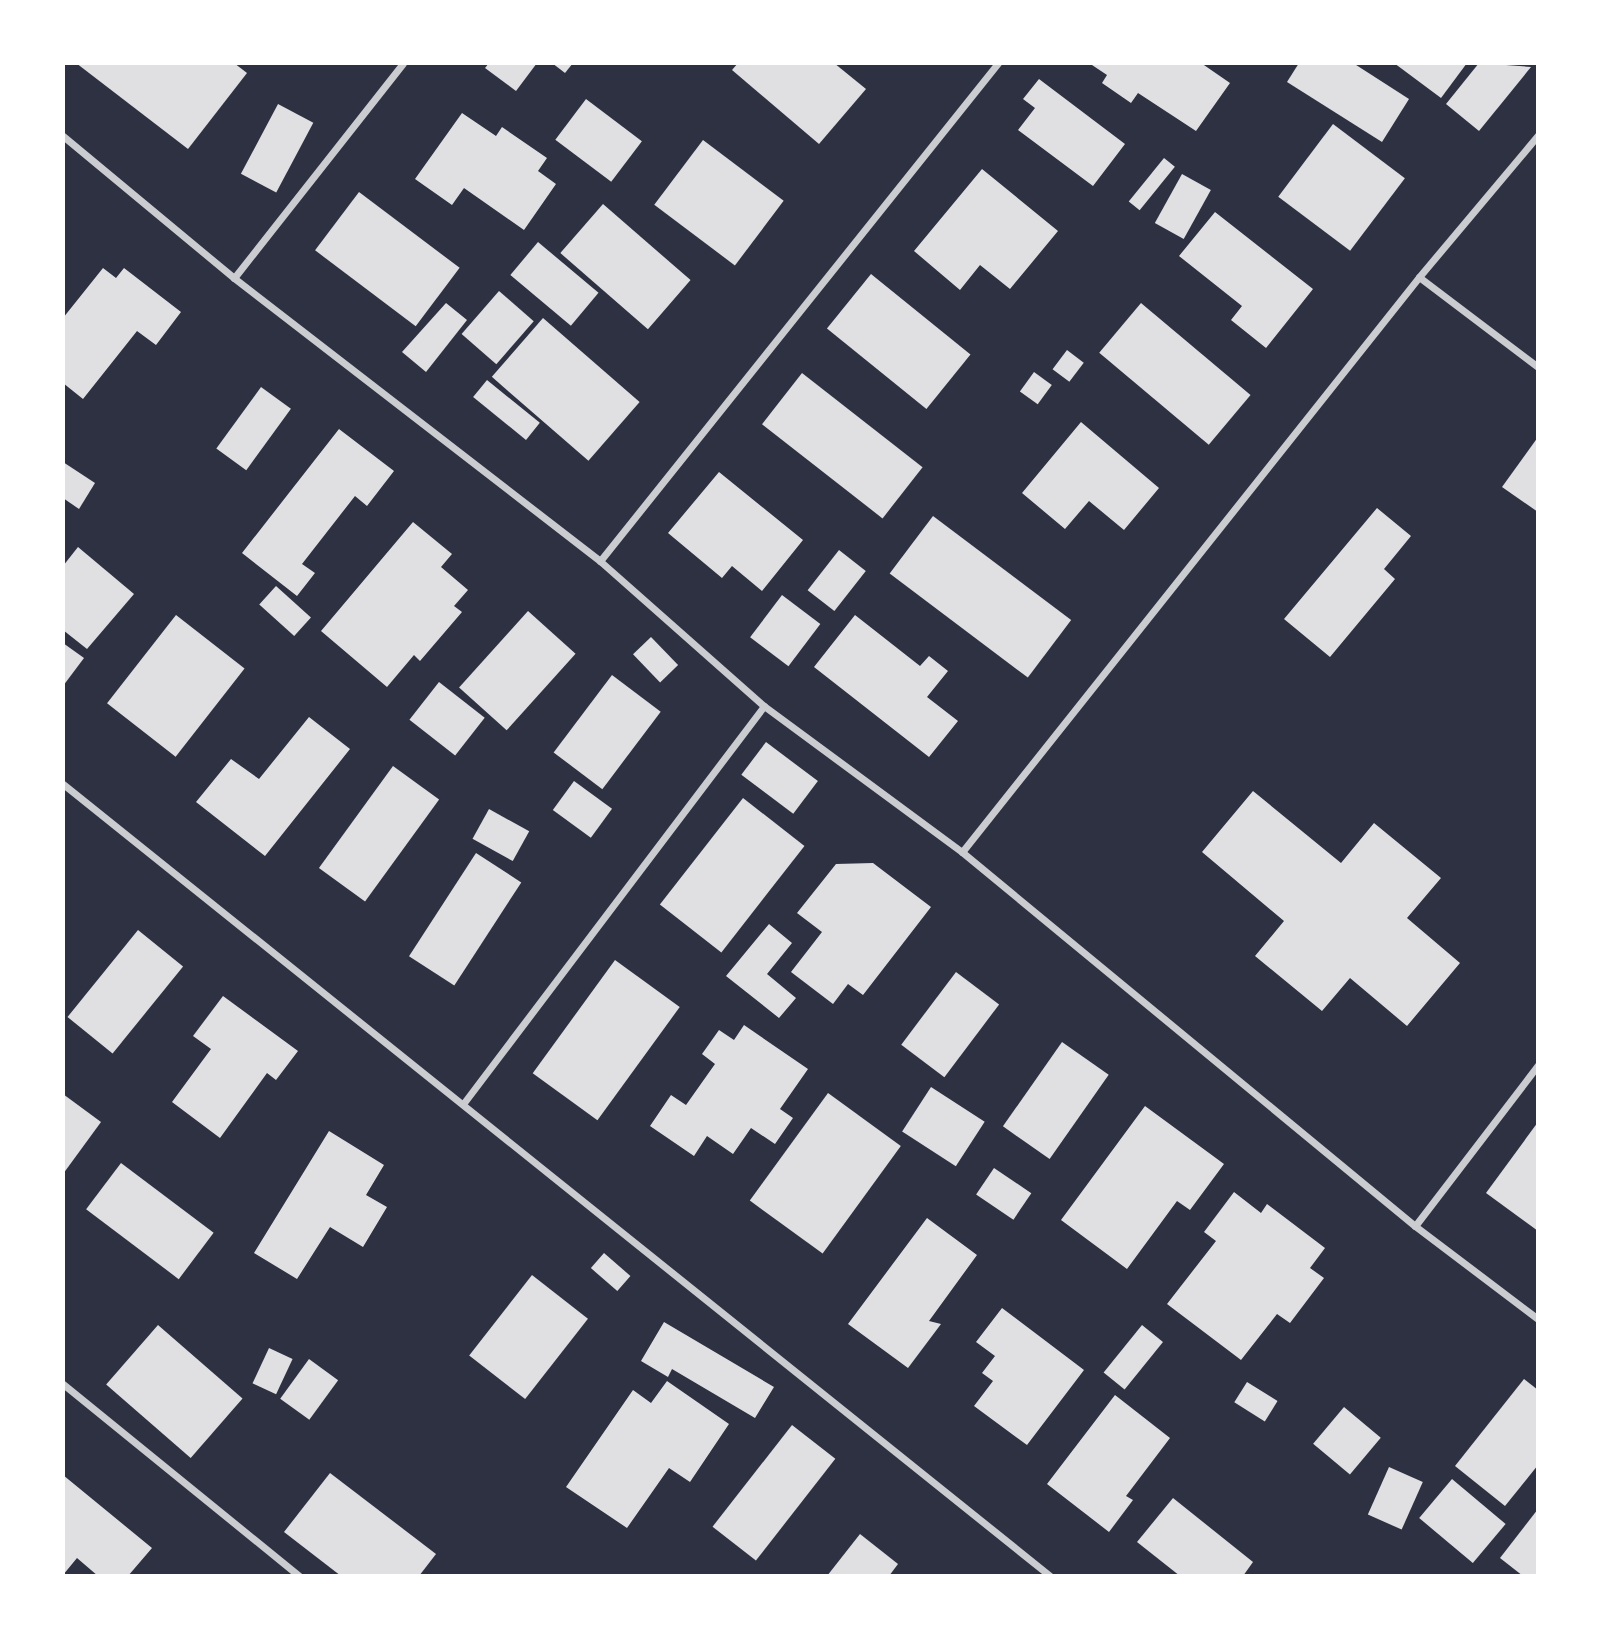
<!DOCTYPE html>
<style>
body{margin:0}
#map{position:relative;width:1601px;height:1639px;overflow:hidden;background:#2d3142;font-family:Rubik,sans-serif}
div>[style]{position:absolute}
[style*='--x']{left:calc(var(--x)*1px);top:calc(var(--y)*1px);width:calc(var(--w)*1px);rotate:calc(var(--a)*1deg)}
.building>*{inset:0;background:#e0e0e3;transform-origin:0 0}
.minor>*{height:7px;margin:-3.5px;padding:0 3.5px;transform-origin:3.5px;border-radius:3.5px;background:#caccd0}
span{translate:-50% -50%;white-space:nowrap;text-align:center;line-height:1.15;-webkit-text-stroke:6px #fff;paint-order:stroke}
.frame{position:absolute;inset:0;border:65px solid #fff;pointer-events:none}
</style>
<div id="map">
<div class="building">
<i style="clip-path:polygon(76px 63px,234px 63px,247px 73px,188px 149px)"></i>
<i style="clip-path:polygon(489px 63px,537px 63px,516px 91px,485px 68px)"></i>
<i style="clip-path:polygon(552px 63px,573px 63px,565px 73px)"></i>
<i style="clip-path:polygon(738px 63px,834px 63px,866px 89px,819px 144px,732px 70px)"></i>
<i style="clip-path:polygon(1089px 63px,1201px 63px,1230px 83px,1196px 131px,1138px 93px,1131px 103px,1102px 83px,1107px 75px)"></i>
<i style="clip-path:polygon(1299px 63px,1353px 63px,1409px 99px,1382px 142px,1287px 82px)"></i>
<i style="clip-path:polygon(1394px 63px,1467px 63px,1441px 98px)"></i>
<i style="clip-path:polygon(1479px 63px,1531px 67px,1479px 131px,1446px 104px)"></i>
<i style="clip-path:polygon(1039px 79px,1125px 144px,1093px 186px,1018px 130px,1035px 108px,1023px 99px)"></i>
<i style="left:586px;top:99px;width:70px;height:51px;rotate:37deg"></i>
<i style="left:278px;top:104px;width:40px;height:79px;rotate:28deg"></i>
<i style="clip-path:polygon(462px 113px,496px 136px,502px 127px,547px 158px,538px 171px,556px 184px,524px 230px,464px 188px,452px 205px,415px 179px)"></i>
<i style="left:1333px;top:124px;width:90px;height:91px;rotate:37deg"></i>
<i style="left:703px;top:140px;width:101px;height:81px;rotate:37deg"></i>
<i style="left:1164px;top:158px;width:14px;height:56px;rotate:39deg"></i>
<i style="clip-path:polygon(982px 169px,1058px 231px,1010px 289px,980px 265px,960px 290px,914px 251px)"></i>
<i style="left:1182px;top:174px;width:33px;height:56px;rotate:29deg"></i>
<i style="left:359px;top:192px;width:126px;height:73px;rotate:37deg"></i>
<i style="left:603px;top:204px;width:116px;height:65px;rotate:41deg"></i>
<i style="clip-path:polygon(1215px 212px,1313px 289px,1266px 348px,1231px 320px,1242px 306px,1179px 256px)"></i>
<i style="left:538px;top:242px;width:79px;height:43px;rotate:40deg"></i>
<i style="clip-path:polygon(103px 268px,116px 278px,124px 268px,181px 312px,156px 345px,137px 331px,83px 399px,63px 383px,63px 318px)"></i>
<i style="left:871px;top:274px;width:128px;height:70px;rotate:39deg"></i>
<i style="left:499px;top:291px;width:46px;height:57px;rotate:41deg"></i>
<i style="clip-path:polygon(446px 303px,467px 320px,426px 372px,402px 352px)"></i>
<i style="left:1141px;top:303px;width:143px;height:65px;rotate:40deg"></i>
<i style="left:543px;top:318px;width:128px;height:78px;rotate:41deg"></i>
<i style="left:1067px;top:350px;width:21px;height:24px;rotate:37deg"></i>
<i style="left:1034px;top:372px;width:22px;height:24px;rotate:36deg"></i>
<i style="left:802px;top:373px;width:153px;height:65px;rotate:38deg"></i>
<i style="left:487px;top:380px;width:68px;height:22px;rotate:39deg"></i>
<i style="left:261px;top:387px;width:37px;height:76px;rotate:36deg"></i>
<i style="clip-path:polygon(1081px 422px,1159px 488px,1124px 530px,1089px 501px,1065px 529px,1022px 493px)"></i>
<i style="clip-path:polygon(339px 429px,394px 471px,367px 506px,355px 496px,302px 564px,315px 573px,297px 596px,242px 553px)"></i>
<i style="clip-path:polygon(1538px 437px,1538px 512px,1502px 487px)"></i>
<i style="clip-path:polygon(63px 462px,95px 483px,79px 509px,63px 498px)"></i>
<i style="clip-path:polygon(719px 472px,803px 540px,762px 591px,732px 566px,722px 578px,668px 533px)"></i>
<i style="clip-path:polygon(1377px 508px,1411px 536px,1384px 569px,1395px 579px,1330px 657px,1284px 619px)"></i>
<i style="left:933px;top:516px;width:173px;height:72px;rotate:37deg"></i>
<i style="clip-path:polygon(413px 522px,452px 554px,441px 567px,468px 590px,454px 606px,462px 612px,420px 661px,414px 655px,387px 687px,321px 631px)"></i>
<i style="clip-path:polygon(78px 547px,134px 594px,87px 649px,63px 630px,63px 566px)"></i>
<i style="left:839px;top:550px;width:34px;height:51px;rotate:38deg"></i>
<i style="left:276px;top:586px;width:47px;height:25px;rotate:42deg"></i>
<i style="left:782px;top:595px;width:48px;height:53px;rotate:37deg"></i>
<i style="left:528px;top:611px;width:64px;height:103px;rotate:42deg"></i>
<i style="left:176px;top:615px;width:87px;height:112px;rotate:38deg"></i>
<i style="clip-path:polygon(855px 615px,920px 666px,929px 656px,948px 671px,927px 697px,958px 721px,929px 757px,814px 667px)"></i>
<i style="left:651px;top:637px;width:39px;height:25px;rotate:46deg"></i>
<i style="clip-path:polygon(63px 643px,84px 658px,63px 686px)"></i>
<i style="left:612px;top:675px;width:61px;height:97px;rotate:37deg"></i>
<i style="left:439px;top:682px;width:58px;height:48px;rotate:38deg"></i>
<i style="clip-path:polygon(309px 717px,350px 749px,265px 856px,196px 802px,231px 759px,259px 779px)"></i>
<i style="left:766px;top:742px;width:65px;height:41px;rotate:37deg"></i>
<i style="left:393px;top:766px;width:57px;height:126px;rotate:36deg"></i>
<i style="left:574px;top:781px;width:47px;height:36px;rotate:36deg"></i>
<i style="clip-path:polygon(1253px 791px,1341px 863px,1374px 823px,1441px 878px,1407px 918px,1460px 963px,1407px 1026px,1350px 978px,1322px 1011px,1255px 956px,1284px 921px,1202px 852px)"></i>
<i style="left:743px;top:798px;width:78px;height:135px;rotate:38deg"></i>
<i style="left:489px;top:809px;width:46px;height:34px;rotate:29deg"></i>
<i style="left:476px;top:853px;width:54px;height:123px;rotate:33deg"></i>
<i style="clip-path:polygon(873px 863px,931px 907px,863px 995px,848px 984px,833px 1004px,791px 972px,822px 932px,797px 913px,836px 864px)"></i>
<i style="clip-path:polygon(769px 924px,792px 943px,767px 974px,796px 998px,779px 1018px,726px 976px)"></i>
<i style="left:138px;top:930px;width:58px;height:112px;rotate:39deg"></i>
<i style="left:615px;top:960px;width:80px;height:140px;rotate:36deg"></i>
<i style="left:956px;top:972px;width:54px;height:91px;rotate:37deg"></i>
<i style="clip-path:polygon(223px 996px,298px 1051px,276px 1080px,267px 1073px,220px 1138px,172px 1102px,211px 1049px,193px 1036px)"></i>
<i style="clip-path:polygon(744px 1025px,808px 1069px,780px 1109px,793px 1118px,775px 1144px,751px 1128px,733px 1154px,707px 1136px,694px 1156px,650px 1126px,671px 1095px,686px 1105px,715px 1064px,702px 1054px,719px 1030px,734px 1040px)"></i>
<i style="left:1062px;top:1042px;width:57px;height:103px;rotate:35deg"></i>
<i style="left:931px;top:1087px;width:64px;height:53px;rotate:33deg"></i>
<i style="left:828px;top:1093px;width:90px;height:133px;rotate:36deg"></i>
<i style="clip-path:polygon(63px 1094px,101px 1122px,63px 1174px)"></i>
<i style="clip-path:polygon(1145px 1106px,1224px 1164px,1190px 1210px,1177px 1201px,1127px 1269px,1061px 1220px)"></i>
<i style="clip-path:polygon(1538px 1122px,1538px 1231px,1486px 1193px)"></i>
<i style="clip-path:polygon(329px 1131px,384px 1165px,366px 1195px,387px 1207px,363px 1247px,330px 1227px,297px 1279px,254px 1253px)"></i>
<i style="left:121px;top:1163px;width:116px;height:58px;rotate:37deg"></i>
<i style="left:994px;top:1168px;width:45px;height:32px;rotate:34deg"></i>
<i style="clip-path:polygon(1234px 1192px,1261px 1213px,1267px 1204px,1325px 1248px,1310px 1268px,1324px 1278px,1290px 1323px,1277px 1314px,1241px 1360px,1167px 1304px,1216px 1241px,1204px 1232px)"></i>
<i style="clip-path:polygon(927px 1218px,977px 1255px,929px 1321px,941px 1324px,908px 1368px,848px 1324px)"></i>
<i style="left:604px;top:1253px;width:35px;height:20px;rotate:41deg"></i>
<i style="left:532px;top:1275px;width:71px;height:102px;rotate:38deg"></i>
<i style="clip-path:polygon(1002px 1308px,1084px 1370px,1027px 1445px,974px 1406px,993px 1381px,982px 1373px,995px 1356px,976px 1342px)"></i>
<i style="clip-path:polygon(664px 1322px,774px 1387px,755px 1418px,672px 1369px,668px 1377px,641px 1361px)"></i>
<i style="left:158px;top:1325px;width:112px;height:79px;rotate:41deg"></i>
<i style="left:1142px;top:1325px;width:27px;height:61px;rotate:39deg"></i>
<i style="left:269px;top:1348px;width:26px;height:39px;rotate:25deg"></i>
<i style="left:309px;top:1359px;width:36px;height:49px;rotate:36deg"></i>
<i style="clip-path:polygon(1524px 1379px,1538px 1390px,1538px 1465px,1505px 1506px,1455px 1466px)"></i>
<i style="clip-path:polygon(667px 1381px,729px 1424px,690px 1482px,669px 1468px,627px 1528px,566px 1487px,633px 1390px,651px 1403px)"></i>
<i style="left:1247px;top:1382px;width:36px;height:24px;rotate:32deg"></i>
<i style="clip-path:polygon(1115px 1395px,1170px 1438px,1126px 1496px,1133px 1500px,1109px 1532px,1047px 1484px)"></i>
<i style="left:1344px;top:1407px;width:48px;height:48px;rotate:40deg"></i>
<i style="left:792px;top:1425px;width:55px;height:129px;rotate:38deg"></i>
<i style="left:1389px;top:1467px;width:37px;height:52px;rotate:24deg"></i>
<i style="clip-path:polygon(330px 1473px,436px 1554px,419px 1576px,341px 1576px,284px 1532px)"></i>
<i style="clip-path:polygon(63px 1475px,152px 1548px,128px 1576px,98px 1576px,77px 1558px,63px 1575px)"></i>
<i style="left:1452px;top:1479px;width:70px;height:51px;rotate:40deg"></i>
<i style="clip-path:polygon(1173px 1498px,1253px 1562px,1243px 1576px,1180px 1576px,1137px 1542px)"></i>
<i style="clip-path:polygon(1538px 1509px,1538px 1576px,1523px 1576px,1500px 1558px)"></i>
<i style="clip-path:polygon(860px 1534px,898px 1564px,889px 1576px,827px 1576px)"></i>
</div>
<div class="minor">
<i style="--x:63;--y:136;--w:222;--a:39.7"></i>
<i style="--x:234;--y:278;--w:463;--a:37.7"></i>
<i style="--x:600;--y:561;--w:219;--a:41.5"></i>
<i style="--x:764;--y:706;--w:246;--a:36.4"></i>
<i style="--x:962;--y:852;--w:587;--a:39.54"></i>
<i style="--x:1415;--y:1226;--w:154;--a:37.1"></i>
<i style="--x:1419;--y:277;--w:149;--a:37.1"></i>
<i style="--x:234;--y:278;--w:273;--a:-51.8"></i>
<i style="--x:600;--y:561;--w:638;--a:-51.37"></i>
<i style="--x:63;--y:784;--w:1265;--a:38.74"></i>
<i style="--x:962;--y:852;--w:734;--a:-51.52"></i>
<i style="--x:1419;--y:277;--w:185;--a:-50"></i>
<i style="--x:463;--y:1104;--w:499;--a:-52.9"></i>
<i style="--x:1415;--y:1226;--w:203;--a:-52.6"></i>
<i style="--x:63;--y:1384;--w:304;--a:39.1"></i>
</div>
<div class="frame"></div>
</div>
